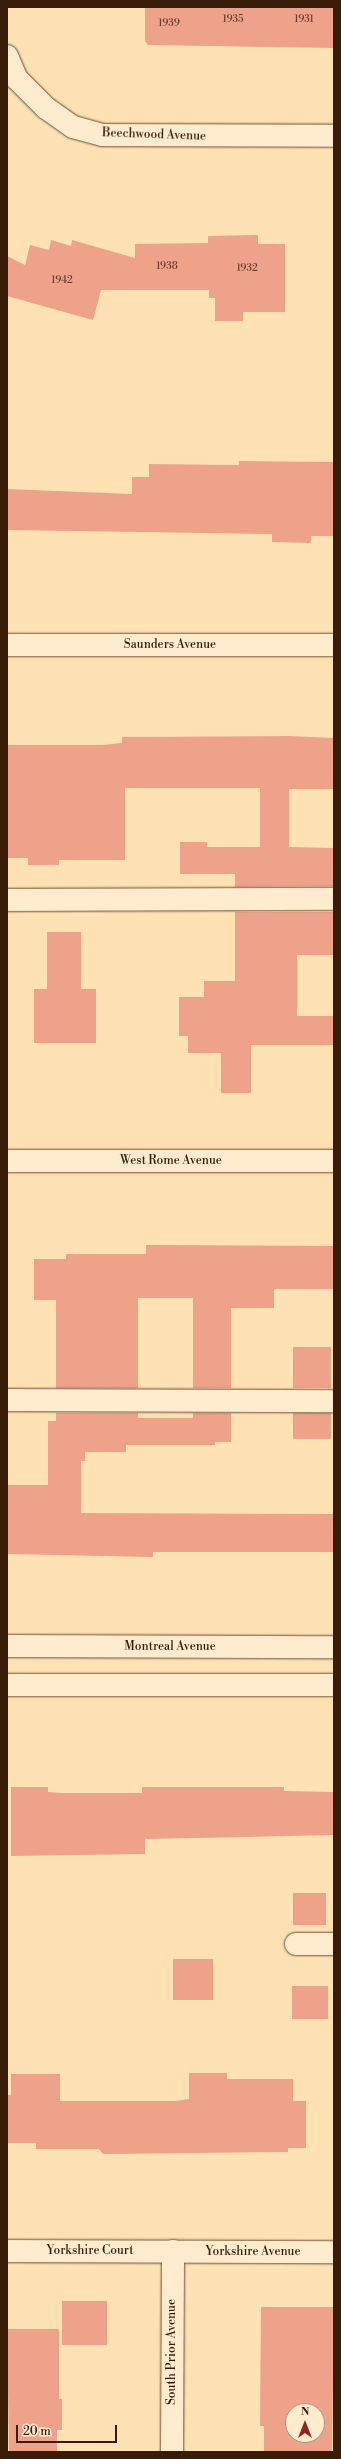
<!DOCTYPE html>
<style>
body{margin:0}
#map{position:relative;width:341px;height:2459px;overflow:hidden;background:#ffe2b3;font-family:"Libre Bodoni",serif}
div>[style]{position:absolute}
[style*='--x']{left:calc(var(--x)*1px);top:calc(var(--y)*1px);width:calc(var(--w)*1px);rotate:calc(var(--a)*1deg)}
.building>*{inset:0;background:#eea28a;transform-origin:0 0}
.roads{filter:drop-shadow(0 0 1px #6a4d34) drop-shadow(0 0 1px #6a4d34)}
.minor>*{height:22px;margin:-11px;padding:0 11px;transform-origin:11px;border-radius:11px;background:#ffecce}
span{translate:-50% -50%;white-space:nowrap;text-align:center;line-height:1.15;-webkit-text-stroke:4px #ffecce;paint-order:stroke}
.number-label{font-size:10px;color:#663d29}
.number-label span{-webkit-text-stroke-width:0}
.street-label{font-size:12px;color:#381b09}
.frame{position:absolute;inset:0;border:8px solid #381b09;pointer-events:none}
.north{position:absolute;left:285px;top:2403px;width:40px;height:40px;box-sizing:border-box;background:#ffecce;border:1px solid #af987f;border-radius:50%;rotate:0deg;font-size:11px;font-weight:700;line-height:16px;text-align:center;color:#381b09}
.north::after{content:'';display:block;margin:auto;width:14px;height:18px;background:#8f2418;clip-path:polygon(50% 0,100% 100%,50% 72%,0 100%)}
.scale{position:absolute;left:16px;top:2425px;width:101px;height:18px;box-sizing:border-box;border:2px solid #381b09;border-top:0;padding-left:5px;font-size:12px;line-height:14px;white-space:nowrap;color:#381b09;-webkit-text-stroke:3px #ffecce;paint-order:stroke}
</style>
<div id="map">
<div class="building">
<i style="clip-path:polygon(145px 7px,334px 7px,334px 48px,148px 45px,145px 41px)"></i>
<i style="clip-path:polygon(258px 235px,258px 244px,285px 244px,285px 312px,243px 312px,243px 321px,215px 321px,215px 298px,209px 298px,209px 290px,101px 290px,93px 320px,7px 296px,7px 256px,25px 265px,30px 245px,49px 250px,51px 240px,71px 246px,72px 240px,135px 258px,135px 244px,208px 243px,208px 236px)"></i>
<i style="clip-path:polygon(239px 461px,334px 462px,334px 536px,311px 536px,311px 543px,272px 542px,272px 534px,7px 530px,7px 489px,132px 494px,132px 477px,149px 477px,149px 464px,239px 465px)"></i>
<i style="clip-path:polygon(289px 736px,334px 738px,334px 789px,289px 789px,289px 847px,334px 848px,334px 886px,235px 887px,235px 874px,180px 874px,180px 842px,207px 842px,207px 847px,260px 847px,260px 788px,125px 788px,125px 860px,59px 860px,59px 865px,28px 865px,28px 858px,7px 858px,7px 745px,102px 745px,122px 743px,122px 737px)"></i>
<i style="clip-path:polygon(235px 912px,334px 912px,334px 955px,297px 955px,297px 1016px,334px 1016px,334px 1045px,251px 1045px,251px 1093px,221px 1093px,221px 1053px,188px 1053px,188px 1036px,179px 1036px,179px 997px,204px 997px,204px 981px,235px 981px)"></i>
<i style="clip-path:polygon(47px 932px,81px 932px,81px 989px,96px 989px,96px 1043px,34px 1043px,34px 989px,47px 989px)"></i>
<i style="clip-path:polygon(146px 1245px,334px 1246px,334px 1289px,274px 1289px,274px 1308px,231px 1308px,231px 1388px,193px 1388px,193px 1298px,138px 1298px,138px 1388px,56px 1388px,56px 1300px,34px 1300px,34px 1259px,66px 1259px,66px 1254px,146px 1254px)"></i>
<i style="left:293px;top:1347px;width:38px;height:41px"></i>
<i style="clip-path:polygon(56px 1413px,138px 1413px,138px 1418px,193px 1418px,193px 1413px,231px 1413px,231px 1442px,215px 1442px,215px 1445px,126px 1445px,126px 1452px,85px 1452px,85px 1461px,81px 1461px,81px 1513px,334px 1514px,334px 1552px,153px 1552px,153px 1557px,7px 1554px,7px 1485px,48px 1485px,48px 1421px,56px 1421px)"></i>
<i style="left:293px;top:1413px;width:38px;height:26px"></i>
<i style="clip-path:polygon(11px 1787px,48px 1787px,48px 1792px,61px 1793px,142px 1793px,142px 1787px,284px 1787px,284px 1791px,334px 1792px,334px 1835px,145px 1839px,145px 1854px,11px 1856px)"></i>
<i style="left:293px;top:1893px;width:33px;height:32px"></i>
<i style="left:173px;top:1959px;width:40px;height:41px"></i>
<i style="left:292px;top:1986px;width:36px;height:33px"></i>
<i style="clip-path:polygon(189px 2073px,227px 2073px,227px 2079px,293px 2079px,293px 2101px,306px 2101px,306px 2148px,288px 2148px,288px 2152px,103px 2154px,99px 2149px,36px 2149px,36px 2143px,7px 2143px,7px 2095px,11px 2095px,11px 2074px,60px 2074px,60px 2101px,175px 2101px,189px 2099px)"></i>
<i style="left:62px;top:2301px;width:45px;height:44px"></i>
<i style="clip-path:polygon(evenodd,261px 2307px,334px 2307px,332px 2452px,264px 2452px,264px 2426px,260px 2426px,261px 2307px,293px 2411px,317px 2411px,317px 2435px,293px 2435px,293px 2411px)"></i>
<i style="clip-path:polygon(7px 2329px,59px 2329px,59px 2399px,62px 2399px,62px 2430px,57px 2430px,57px 2452px,9px 2452px)"></i>
</div>
<div class="roads">
<div class="minor">
<i style="--x:7;--y:56;--w:25;--a:67"></i>
<i style="--x:17;--y:79;--w:41;--a:45"></i>
<i style="--x:46;--y:108;--w:33;--a:35"></i>
<i style="--x:73;--y:127;--w:31;--a:15"></i>
<i style="--x:103;--y:135;--w:231;--a:0.2"></i>
<i style="--x:7;--y:645;--w:327;--a:0"></i>
<i style="--x:7;--y:900;--w:327;--a:-0.2"></i>
<i style="--x:7;--y:1161;--w:327;--a:0"></i>
<i style="--x:7;--y:1400;--w:327;--a:0.2"></i>
<i style="--x:7;--y:1646;--w:327;--a:0.2"></i>
<i style="--x:7;--y:1685;--w:327;--a:0"></i>
<i style="--x:296;--y:1944;--w:38;--a:0"></i>
<i style="--x:7;--y:2251;--w:327;--a:0.2"></i>
<i style="--x:172;--y:2452;--w:201;--a:-89.7"></i>
</div>
</div>
<div class="number-label">
<span style="left:233px;top:20px">1935</span>
<span style="left:304px;top:20px">1931</span>
<span style="left:169px;top:24px">1939</span>
<span style="left:167px;top:267px">1938</span>
<span style="left:247px;top:269px">1932</span>
<span style="left:62px;top:281px">1942</span>
</div>
<div class="street-label">
<span style="left:154px;top:135px;rotate:2deg">Beechwood Avenue</span>
<span style="left:170px;top:645px">Saunders Avenue</span>
<span style="left:171px;top:1161px">West Rome Avenue</span>
<span style="left:170px;top:1647px">Montreal Avenue</span>
<span style="left:90px;top:2251px">Yorkshire Court</span>
<span style="left:253px;top:2252px">Yorkshire Avenue</span>
<span style="left:172px;top:2352px;rotate:-90deg">South Prior Avenue</span>
</div>
<div class="frame"></div>
<div class="north">N</div>
<div class="scale">20 m</div>
</div>
